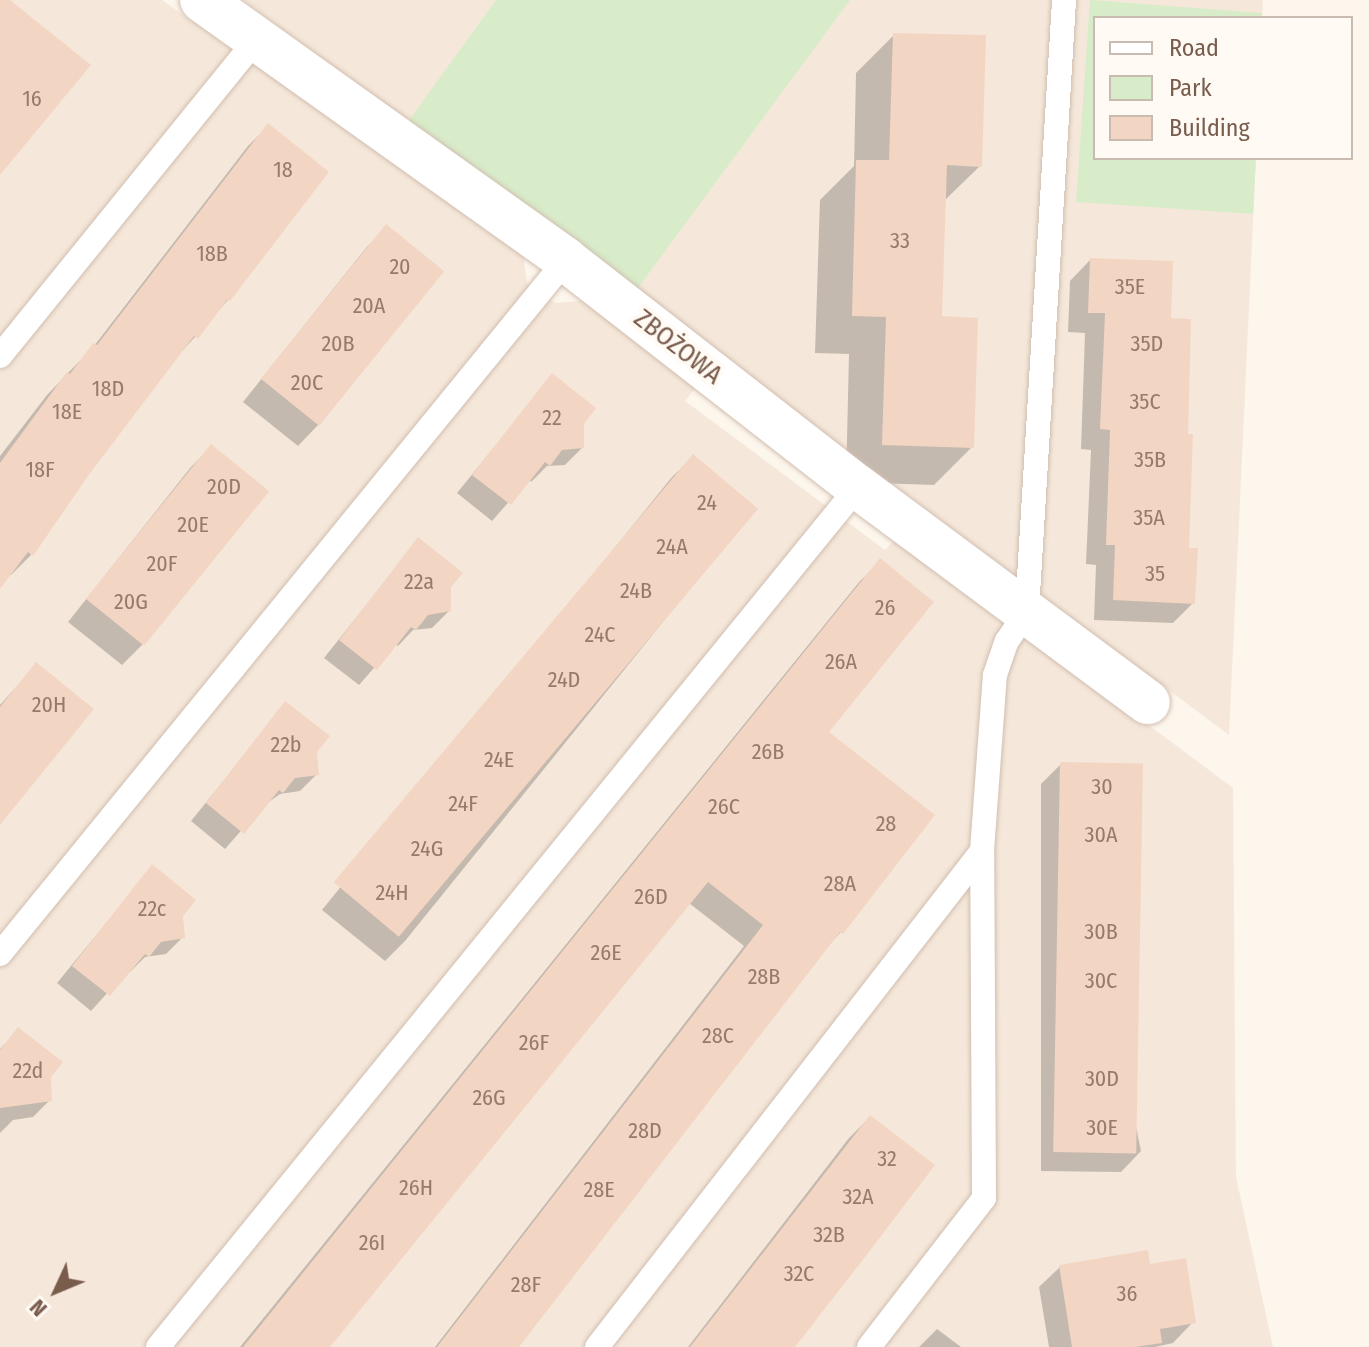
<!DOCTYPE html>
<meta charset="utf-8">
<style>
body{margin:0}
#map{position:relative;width:1369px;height:1347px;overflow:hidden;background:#fdf6ec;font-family:"Fira Sans Condensed",sans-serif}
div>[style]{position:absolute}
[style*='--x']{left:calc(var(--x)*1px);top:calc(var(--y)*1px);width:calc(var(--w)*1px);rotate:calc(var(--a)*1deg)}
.residential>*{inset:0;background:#f5e8da}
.green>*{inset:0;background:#d8ecc9}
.shadow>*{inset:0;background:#0003}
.building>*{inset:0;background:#f3d5c3;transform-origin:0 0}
.roads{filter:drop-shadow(0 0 2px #d1beb0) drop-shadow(0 0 2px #d1beb0)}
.lane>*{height:24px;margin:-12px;padding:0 12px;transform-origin:12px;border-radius:12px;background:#fff}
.street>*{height:44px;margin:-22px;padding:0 22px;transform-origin:22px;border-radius:22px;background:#fff}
span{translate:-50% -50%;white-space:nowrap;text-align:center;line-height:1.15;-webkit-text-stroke:8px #fffaf3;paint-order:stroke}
.number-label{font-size:22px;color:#987a6a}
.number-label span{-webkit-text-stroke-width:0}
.street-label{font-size:26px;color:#7a5c4d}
.legend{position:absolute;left:1093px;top:16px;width:260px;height:144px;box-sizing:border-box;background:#fffaf3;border:2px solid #cabbb1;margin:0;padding:10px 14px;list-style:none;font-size:24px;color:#7a5c4d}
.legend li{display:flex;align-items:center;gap:16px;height:40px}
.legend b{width:40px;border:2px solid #cabbb1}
.north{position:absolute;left:16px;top:1251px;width:80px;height:80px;-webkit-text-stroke:6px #fffaf3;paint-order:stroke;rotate:226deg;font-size:22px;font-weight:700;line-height:32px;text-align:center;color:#7a5c4d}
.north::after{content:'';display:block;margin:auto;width:28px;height:36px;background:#7a5c4d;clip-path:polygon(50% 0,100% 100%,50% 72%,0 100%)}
</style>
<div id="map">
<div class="residential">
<i style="clip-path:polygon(0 0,162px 0,523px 254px,527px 283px,541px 294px,556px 303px,588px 300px,696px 387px,685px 401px,885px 550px,897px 537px,1233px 788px,1236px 1177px,1273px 1347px,0 1347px)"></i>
<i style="clip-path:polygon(243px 0,1263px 0,1262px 18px,1095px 18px,1095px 158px,1256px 158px,1229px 735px)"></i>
</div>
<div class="green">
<i style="clip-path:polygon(496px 0,850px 0,635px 292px,407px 123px)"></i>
<i style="clip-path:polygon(1090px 0,1262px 13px,1262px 18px,1095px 18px,1095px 158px,1256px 158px,1253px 214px,1076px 202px)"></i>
</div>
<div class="shadow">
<i style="clip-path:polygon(894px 35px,980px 166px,944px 201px,940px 318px,972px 447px,934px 485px,846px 482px,849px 354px,815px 353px,820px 200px,854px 166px,856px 73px)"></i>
<i style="clip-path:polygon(268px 126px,228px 300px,176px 358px,86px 475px,31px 555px,11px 575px,7px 572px,0 578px,0 456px,47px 395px,94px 346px,248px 146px)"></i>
<i style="clip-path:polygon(386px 227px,318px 425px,298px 446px,243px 402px,366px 248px)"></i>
<i style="clip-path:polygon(1090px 260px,1169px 320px,1186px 436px,1187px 550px,1193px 603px,1173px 623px,1094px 620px,1096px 565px,1086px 564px,1091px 450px,1081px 449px,1085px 333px,1068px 332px,1070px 281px)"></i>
<i style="clip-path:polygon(552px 376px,582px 423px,582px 448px,565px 465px,547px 466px,531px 482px,529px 479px,492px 521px,457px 493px)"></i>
<i style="clip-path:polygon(211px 447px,142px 645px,122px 665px,68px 622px,191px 467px)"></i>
<i style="clip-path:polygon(693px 457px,755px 508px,405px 941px,385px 961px,322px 910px,672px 477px)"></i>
<i style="clip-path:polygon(418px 540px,449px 586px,449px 611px,432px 628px,413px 630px,398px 646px,395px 644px,359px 685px,324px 658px)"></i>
<i style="clip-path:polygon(881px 561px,826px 732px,841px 932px,823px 951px,517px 1347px,435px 1347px,744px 946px,689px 903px,328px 1347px,240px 1347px,860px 581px)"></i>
<i style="clip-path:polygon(36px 665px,0 823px,0 705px)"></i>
<i style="clip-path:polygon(286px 704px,315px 751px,317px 774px,300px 791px,280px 794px,262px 807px,225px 849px,191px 821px)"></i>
<i style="clip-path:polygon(1061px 764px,1141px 1151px,1121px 1172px,1041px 1171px,1041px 784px)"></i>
<i style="clip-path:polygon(152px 867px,181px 915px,183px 937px,166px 954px,145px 957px,130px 972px,128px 970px,91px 1011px,57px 983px)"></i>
<i style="clip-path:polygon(19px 1030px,49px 1076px,50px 1100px,33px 1117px,13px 1120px,0 1133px,0 1049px)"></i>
<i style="clip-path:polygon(870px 1117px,792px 1347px,688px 1347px,849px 1138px)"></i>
<i style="clip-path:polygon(1148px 1266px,1193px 1322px,1173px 1343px,1155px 1347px,1049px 1347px,1039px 1287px,1060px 1267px)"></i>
<i style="clip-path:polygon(937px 1329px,961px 1347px,919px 1347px)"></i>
</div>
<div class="building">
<i style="clip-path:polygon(0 0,10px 0,91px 65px,0 175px)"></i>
<i style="clip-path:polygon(893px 33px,986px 35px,982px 167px,947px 165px,942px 316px,978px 318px,974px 448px,882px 445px,886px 317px,852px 316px,856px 160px,889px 160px)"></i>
<i style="clip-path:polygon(268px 123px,329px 172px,230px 301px,227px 300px,198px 339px,194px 336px,88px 476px,33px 556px,28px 552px,0 589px,0 463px,67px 372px,70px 374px,93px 343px,97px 345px)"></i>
<i style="left:386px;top:224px;width:75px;height:199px;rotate:39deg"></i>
<i style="clip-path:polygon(1090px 258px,1173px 261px,1171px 318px,1191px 319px,1188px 434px,1193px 434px,1189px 548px,1198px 548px,1195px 604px,1113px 600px,1115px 545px,1106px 545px,1110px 430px,1100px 429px,1105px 313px,1088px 313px)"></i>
<i style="clip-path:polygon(552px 373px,596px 408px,584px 424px,584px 448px,562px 450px,550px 466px,545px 462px,511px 505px,472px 475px)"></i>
<i style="left:211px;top:444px;width:75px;height:199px;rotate:39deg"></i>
<i style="left:693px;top:454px;width:85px;height:559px;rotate:40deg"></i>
<i style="clip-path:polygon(418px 537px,463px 573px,451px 587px,451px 611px,428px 615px,416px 630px,411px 627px,377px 670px,339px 640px)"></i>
<i style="clip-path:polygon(880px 558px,934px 602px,829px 732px,935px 815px,843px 934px,840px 932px,519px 1347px,437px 1347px,763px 925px,708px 882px,330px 1347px,243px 1347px)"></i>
<i style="clip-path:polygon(36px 662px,94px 709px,0 825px,0 707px)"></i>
<i style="clip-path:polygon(285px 701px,330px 736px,317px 752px,319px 775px,295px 778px,283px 793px,279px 790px,244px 834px,206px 803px)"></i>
<i style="left:1060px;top:762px;width:83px;height:390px;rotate:1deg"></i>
<i style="clip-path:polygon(152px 864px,196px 900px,183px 916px,185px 938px,161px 942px,149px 957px,145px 954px,110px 996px,72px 966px)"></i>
<i style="clip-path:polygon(18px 1027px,63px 1062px,51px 1077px,52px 1101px,0 1108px,0 1050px)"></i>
<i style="clip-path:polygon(870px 1115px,935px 1165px,865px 1257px,795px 1347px,690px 1347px)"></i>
<i style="clip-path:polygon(1148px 1250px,1150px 1264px,1186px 1258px,1196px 1323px,1160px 1329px,1162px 1343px,1135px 1347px,1072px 1347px,1059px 1265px)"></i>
</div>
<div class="roads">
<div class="lane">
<i style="--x:0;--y:356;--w:405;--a:-51"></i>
<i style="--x:0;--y:954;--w:896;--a:-50.8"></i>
<i style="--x:158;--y:1347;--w:1109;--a:-50.86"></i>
<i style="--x:597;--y:1347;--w:628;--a:-52.18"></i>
<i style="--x:869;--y:1347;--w:188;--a:-52.3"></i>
<i style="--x:984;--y:1198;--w:347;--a:-90.3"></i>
<i style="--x:982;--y:851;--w:176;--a:-85.8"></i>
<i style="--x:995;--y:675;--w:36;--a:-71"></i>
<i style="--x:1007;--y:641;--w:36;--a:-56"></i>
<i style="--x:1027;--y:611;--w:612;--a:-86.53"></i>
</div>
<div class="street">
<i style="--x:202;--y:0;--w:447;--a:35.5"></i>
<i style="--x:566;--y:260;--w:370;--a:37.9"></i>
<i style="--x:858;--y:487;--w:361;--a:36.6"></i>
</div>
</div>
<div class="number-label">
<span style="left:32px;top:99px">16</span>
<span style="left:283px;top:170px">18</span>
<span style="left:900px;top:241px">33</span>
<span style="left:212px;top:254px">18B</span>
<span style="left:400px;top:267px">20</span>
<span style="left:1130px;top:287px">35E</span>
<span style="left:369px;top:306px">20A</span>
<span style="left:338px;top:344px">20B</span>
<span style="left:1147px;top:344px">35D</span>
<span style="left:307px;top:383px">20C</span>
<span style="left:108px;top:389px">18D</span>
<span style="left:1145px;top:402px">35C</span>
<span style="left:67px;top:412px">18E</span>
<span style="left:552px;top:418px">22</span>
<span style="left:1150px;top:460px">35B</span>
<span style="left:40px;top:470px">18F</span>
<span style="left:224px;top:487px">20D</span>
<span style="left:707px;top:503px">24</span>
<span style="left:1149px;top:518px">35A</span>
<span style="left:193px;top:525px">20E</span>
<span style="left:672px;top:547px">24A</span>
<span style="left:162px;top:564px">20F</span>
<span style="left:1155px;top:574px">35</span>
<span style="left:419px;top:582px">22a</span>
<span style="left:636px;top:591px">24B</span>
<span style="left:131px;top:602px">20G</span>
<span style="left:885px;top:608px">26</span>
<span style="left:600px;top:635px">24C</span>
<span style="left:841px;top:662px">26A</span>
<span style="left:564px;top:680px">24D</span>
<span style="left:49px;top:705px">20H</span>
<span style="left:286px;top:745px">22b</span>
<span style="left:768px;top:752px">26B</span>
<span style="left:499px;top:760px">24E</span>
<span style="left:1102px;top:787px">30</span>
<span style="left:463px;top:804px">24F</span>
<span style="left:724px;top:807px">26C</span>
<span style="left:886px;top:824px">28</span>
<span style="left:1101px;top:835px">30A</span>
<span style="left:427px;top:849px">24G</span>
<span style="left:840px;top:884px">28A</span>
<span style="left:392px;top:893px">24H</span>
<span style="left:651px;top:897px">26D</span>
<span style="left:152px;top:909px">22c</span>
<span style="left:1101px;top:932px">30B</span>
<span style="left:606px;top:953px">26E</span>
<span style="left:764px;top:977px">28B</span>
<span style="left:1101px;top:981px">30C</span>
<span style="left:718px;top:1036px">28C</span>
<span style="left:534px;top:1043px">26F</span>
<span style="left:28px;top:1071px">22d</span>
<span style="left:1102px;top:1079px">30D</span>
<span style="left:489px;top:1098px">26G</span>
<span style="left:1102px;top:1128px">30E</span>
<span style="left:645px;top:1131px">28D</span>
<span style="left:887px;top:1159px">32</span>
<span style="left:416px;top:1188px">26H</span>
<span style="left:599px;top:1190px">28E</span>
<span style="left:858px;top:1197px">32A</span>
<span style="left:829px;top:1235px">32B</span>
<span style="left:372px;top:1243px">26I</span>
<span style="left:799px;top:1274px">32C</span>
<span style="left:526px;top:1285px">28F</span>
<span style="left:1127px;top:1294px">36</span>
</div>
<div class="street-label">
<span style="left:678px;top:347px;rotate:38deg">ZBOŻOWA</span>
</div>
<ul class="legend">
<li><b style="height:10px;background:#fff"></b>Road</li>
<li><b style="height:22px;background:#d8ecc9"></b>Park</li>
<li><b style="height:22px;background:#f3d5c3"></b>Building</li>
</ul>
<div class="north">N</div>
</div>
